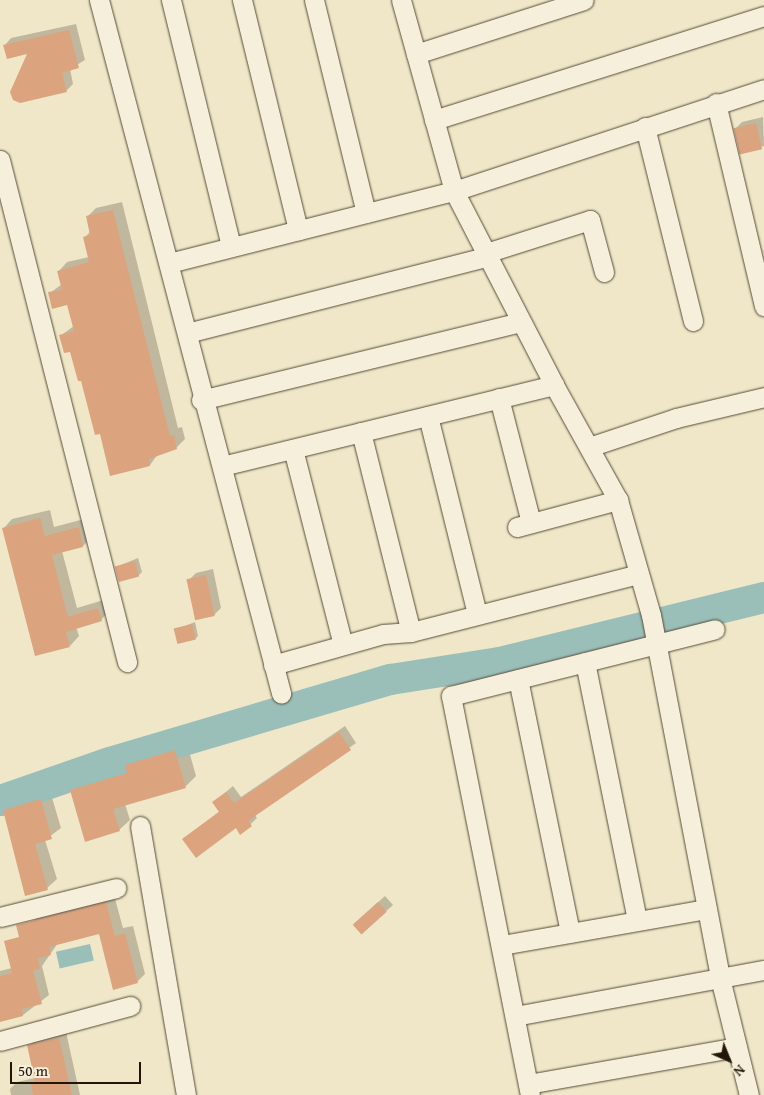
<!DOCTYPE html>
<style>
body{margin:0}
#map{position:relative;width:764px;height:1095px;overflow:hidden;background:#efe7c7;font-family:"Gentium Book Plus",serif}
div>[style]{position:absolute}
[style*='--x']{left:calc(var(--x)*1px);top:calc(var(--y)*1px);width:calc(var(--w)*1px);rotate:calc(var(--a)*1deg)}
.water>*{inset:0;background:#9abfb9;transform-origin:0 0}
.shadow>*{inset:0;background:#0003;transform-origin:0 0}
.river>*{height:31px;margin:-15.5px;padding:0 15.5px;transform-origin:15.5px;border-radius:15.5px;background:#9abfb9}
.building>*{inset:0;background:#dca37f;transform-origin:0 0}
.roads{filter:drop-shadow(0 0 1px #564a38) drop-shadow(0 0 1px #564a38)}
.street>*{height:19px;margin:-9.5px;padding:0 9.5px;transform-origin:9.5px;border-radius:9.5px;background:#f5efdb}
span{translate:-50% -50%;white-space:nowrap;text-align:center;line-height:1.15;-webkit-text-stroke:4.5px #f5efdb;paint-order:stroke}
.north{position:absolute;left:704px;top:1035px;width:50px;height:50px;-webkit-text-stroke:4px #f5efdb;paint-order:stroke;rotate:136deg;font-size:14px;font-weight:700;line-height:20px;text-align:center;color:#231608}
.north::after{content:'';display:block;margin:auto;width:18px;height:22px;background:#231608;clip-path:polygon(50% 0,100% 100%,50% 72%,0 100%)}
.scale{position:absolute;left:10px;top:1062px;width:131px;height:22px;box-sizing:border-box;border:2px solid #231608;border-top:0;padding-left:6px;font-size:15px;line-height:18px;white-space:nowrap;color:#231608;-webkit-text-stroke:4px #f5efdb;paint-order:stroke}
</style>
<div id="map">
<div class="water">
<i style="left:90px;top:944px;width:17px;height:35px;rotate:77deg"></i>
</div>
<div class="shadow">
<i style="clip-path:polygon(76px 24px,85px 60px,70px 69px,73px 84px,67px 90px,21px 102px,30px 52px,5px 45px,11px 38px)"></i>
<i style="clip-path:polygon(763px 117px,764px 146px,741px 153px,735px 129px,742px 122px)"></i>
<i style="clip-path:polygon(122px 202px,178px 428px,182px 427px,185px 439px,176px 448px,158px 454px,150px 465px,111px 474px,101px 432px,71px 350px,60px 336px,74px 326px,68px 304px,50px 293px,62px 284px,59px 271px,67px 262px,89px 257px,85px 237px,91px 231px,87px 217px,96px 208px)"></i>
<i style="clip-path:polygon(50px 510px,54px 527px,88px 518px,92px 537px,83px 546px,62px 551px,77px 608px,107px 599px,110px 610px,101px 620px,76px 627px,79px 636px,70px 646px,3px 529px,12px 519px)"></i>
<i style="clip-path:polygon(138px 558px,142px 572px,139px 575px,116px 567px)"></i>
<i style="clip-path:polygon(213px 569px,221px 608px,214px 615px,189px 580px,196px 573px)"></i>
<i style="clip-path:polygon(195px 622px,198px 636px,195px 639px,175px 630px)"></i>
<i style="clip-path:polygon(345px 726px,356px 743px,255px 815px,257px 818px,241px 833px,236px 827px,183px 839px,220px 811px,214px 802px,233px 786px,241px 797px)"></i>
<i style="clip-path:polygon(186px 740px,196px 776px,186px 786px,125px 804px,130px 820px,119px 830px,71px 791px,82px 780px,127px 767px,137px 755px)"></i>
<i style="clip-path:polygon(50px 791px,61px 828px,45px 840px,57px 879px,47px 888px,4px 811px,13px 802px)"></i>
<i style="clip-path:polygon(114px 895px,123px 928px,133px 926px,145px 974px,137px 982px,100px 932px,58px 943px,42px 966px,49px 995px,23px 1015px,0 1021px,0 971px,12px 968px,34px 921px,42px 913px)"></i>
<i style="left:385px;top:896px;width:12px;height:42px;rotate:48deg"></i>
<i style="clip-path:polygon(66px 1032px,80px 1095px,11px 1095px,10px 1089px,17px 1082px,35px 1078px,29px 1046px,36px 1039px)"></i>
</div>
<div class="river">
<i style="--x:0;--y:800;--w:115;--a:-19.2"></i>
<i style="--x:109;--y:762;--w:293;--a:-16.5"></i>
<i style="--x:390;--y:679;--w:110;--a:-8.9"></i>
<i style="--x:499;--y:662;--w:273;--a:-13.8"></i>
</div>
<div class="building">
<i style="clip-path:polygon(69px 30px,79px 68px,62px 73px,67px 92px,20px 103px,13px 100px,10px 92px,27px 54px,7px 59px,3px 45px)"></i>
<i style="left:756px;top:123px;width:27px;height:23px;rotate:77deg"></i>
<i style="clip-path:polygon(113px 210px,170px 436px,174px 435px,177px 449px,149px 459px,150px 466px,110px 476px,100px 434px,95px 435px,81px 381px,78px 381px,70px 352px,64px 353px,59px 335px,74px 331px,67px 305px,52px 309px,48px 292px,62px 290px,57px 271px,89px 262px,83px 237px,90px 235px,86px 216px)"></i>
<i style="clip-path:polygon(40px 518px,45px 536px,79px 527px,83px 547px,52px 555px,68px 617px,98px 608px,102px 621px,66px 632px,70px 647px,35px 656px,2px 528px)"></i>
<i style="left:135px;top:561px;width:16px;height:21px;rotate:75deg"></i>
<i style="left:206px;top:575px;width:42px;height:20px;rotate:78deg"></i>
<i style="left:192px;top:624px;width:16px;height:19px;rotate:76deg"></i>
<i style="clip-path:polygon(339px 732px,351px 750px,248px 821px,252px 826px,240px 835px,236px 828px,196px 858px,182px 839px,219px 812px,212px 802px,226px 792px,234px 803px)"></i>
<i style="clip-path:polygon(175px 750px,186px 788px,113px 809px,120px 831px,85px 842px,70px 790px,127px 773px,125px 765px)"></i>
<i style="clip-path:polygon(41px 799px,52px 839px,35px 844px,48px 890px,25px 896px,3px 810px)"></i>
<i style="clip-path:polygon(106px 902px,115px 936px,125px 933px,138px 983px,113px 990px,99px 934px,49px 947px,51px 955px,38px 958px,40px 969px,33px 971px,42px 1004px,22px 1009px,23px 1016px,0 1022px,0 976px,12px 973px,4px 941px,19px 937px,16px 925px)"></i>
<i style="left:378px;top:902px;width:13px;height:34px;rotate:48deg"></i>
<i style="clip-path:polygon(59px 1038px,72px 1095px,33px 1095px,31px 1083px,35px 1082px,27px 1045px)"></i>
</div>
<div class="roads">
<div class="street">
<i style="--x:99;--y:0;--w:717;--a:75.28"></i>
<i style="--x:171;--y:0;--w:254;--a:76.3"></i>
<i style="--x:242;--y:0;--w:237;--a:76.3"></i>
<i style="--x:314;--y:0;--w:219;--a:76.3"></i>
<i style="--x:401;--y:0;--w:198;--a:74.5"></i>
<i style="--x:454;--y:191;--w:218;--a:62.7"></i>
<i style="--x:554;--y:385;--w:132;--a:60.9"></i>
<i style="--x:618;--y:500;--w:120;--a:74"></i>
<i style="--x:651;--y:615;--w:369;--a:79.2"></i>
<i style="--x:720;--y:978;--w:121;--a:76.1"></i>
<i style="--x:416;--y:54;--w:176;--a:-17.8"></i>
<i style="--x:716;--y:103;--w:209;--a:76.7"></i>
<i style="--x:434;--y:120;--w:346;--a:-17.5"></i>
<i style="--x:645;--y:127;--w:200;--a:76.1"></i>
<i style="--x:0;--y:160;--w:518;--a:75.8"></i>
<i style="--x:486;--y:253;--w:109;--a:-17.6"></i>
<i style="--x:590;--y:220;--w:54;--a:74.9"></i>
<i style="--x:169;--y:263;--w:294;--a:-14.2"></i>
<i style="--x:454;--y:191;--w:326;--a:-18.2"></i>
<i style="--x:187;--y:333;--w:311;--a:-14.3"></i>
<i style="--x:499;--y:398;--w:129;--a:75.6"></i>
<i style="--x:201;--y:400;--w:329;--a:-13.7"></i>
<i style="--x:428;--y:416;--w:204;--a:76.1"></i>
<i style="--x:361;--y:432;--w:206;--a:76"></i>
<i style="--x:589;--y:447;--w:92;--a:-18.4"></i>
<i style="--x:676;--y:418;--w:90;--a:-13.4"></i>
<i style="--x:293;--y:449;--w:202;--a:75.7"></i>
<i style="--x:222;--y:466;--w:342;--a:-13.7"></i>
<i style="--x:517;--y:527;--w:105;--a:-15"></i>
<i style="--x:585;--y:662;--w:264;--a:78.6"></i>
<i style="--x:273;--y:665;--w:114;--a:-15.7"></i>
<i style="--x:383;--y:634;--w:28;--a:-4"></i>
<i style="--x:411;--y:632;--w:234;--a:-14.3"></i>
<i style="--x:518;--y:679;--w:259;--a:78.4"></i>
<i style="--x:140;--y:826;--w:273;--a:80.3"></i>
<i style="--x:0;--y:917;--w:120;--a:-14"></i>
<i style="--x:502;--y:945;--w:208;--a:-10"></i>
<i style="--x:515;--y:1016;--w:253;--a:-10.5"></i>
<i style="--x:0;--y:1041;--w:135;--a:-15.1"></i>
<i style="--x:528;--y:1084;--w:212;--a:-10"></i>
<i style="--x:530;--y:1095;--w:407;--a:-101.2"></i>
<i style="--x:451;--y:696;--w:272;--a:-14.2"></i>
</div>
</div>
<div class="north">N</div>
<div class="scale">50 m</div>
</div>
